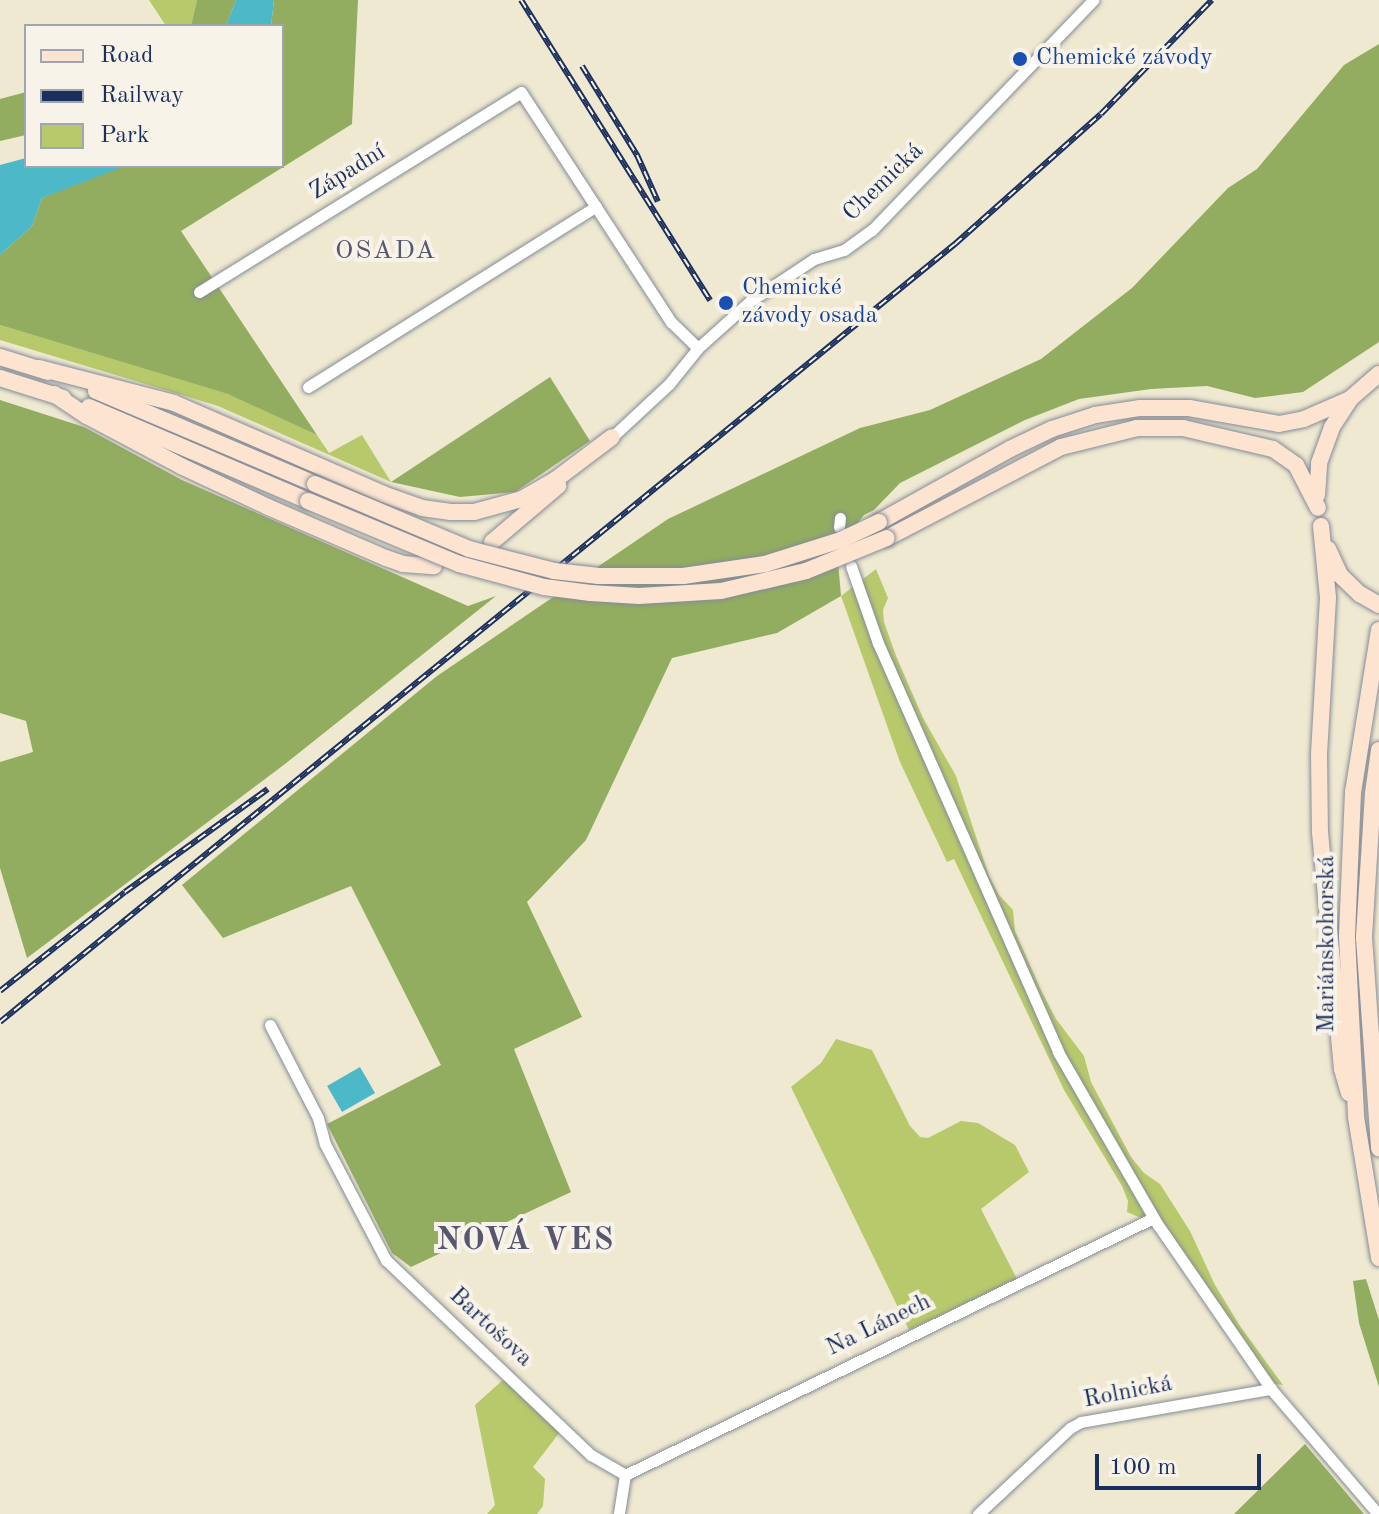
<!DOCTYPE html>
<meta charset="utf-8">
<style>
body{margin:0}
#map{position:relative;width:1379px;height:1514px;overflow:hidden;background:#efe9d1;font-family:"Old Standard TT",serif}
div>[style]{position:absolute}
[style*='--x']{left:calc(var(--x)*1px);top:calc(var(--y)*1px);width:calc(var(--w)*1px);rotate:calc(var(--a)*1deg)}
.green>*{inset:0;background:#b8c96c}
.forest>*{inset:0;background:#92ad60}
.water>*{inset:0;background:#4db8c8;transform-origin:0 0}
.roads{filter:drop-shadow(0 0 2px #858c98) drop-shadow(0 0 2px #858c98)}
.minor>*{height:11px;margin:-5.5px;padding:0 5.5px;transform-origin:5.5px;border-radius:5.5px;background:#fff}
.secondary>*{height:16px;margin:-8px;padding:0 8px;transform-origin:8px;border-radius:8px;background:#fde4d1}
.rail>*{height:6px;margin-top:-3px;transform-origin:0;background:repeating-linear-gradient(90deg,#f7f3e8 0 9px,#1b2f5e 0 18px);box-sizing:border-box;border-block:2px solid #1b2f5e}
.bridges{filter:drop-shadow(0 0 2px #858c98) drop-shadow(0 0 2px #858c98)}
.secondary-bridge>*{height:16px;margin:-8px;padding:0 8px;transform-origin:8px;border-radius:8px;background:#fde4d1}
.dots>*{width:22px;height:22px;translate:-50% -50%;box-sizing:border-box;border:4px solid #f7f3e8;border-radius:50%}
span{translate:-50% -50%;white-space:nowrap;text-align:center;line-height:1.15;-webkit-text-stroke:8px #f7f3e8;paint-order:stroke}
.transit-label{font-size:24px;color:#164399}
.left{translate:0 -50%;text-align:left}
.street-label{font-size:24px;color:#1b2f5e}
.neighbourhood-label{font-size:26px;color:#595670;letter-spacing:2px}
.district-label{font-size:32px;color:#595670;font-weight:700;letter-spacing:2px}
.legend{position:absolute;left:24px;top:24px;width:260px;height:144px;box-sizing:border-box;background:#f7f3e8;border:2px solid #9fa5b1;margin:0;padding:10px 14px;list-style:none;font-size:24px;color:#1b2f5e}
.legend li{display:flex;align-items:center;gap:16px;height:40px}
.legend b{width:40px;border:2px solid #9fa5b1}
.scale{position:absolute;left:1095px;top:1454px;width:166px;height:36px;box-sizing:border-box;border:4px solid #1b2f5e;border-top:0;padding-left:10px;font-size:24px;line-height:28px;white-space:nowrap;color:#1b2f5e;-webkit-text-stroke:6px #f7f3e8;paint-order:stroke}
</style>
<div id="map">
<div class="green">
<i style="clip-path:polygon(149px 0,197px 0,191px 26px,166px 26px)"></i>
<i style="clip-path:polygon(0 325px,229px 394px,317px 435px,329px 453px,362px 435px,391px 482px,218px 406px,0 340px)"></i>
<i style="clip-path:polygon(876px 569px,888px 598px,883px 610px,884px 622px,896px 656px,923px 718px,956px 776px,989px 876px,999px 895px,1013px 910px,1015px 931px,1041px 990px,1056px 1019px,1084px 1056px,1091px 1082px,1131px 1157px,1144px 1173px,1160px 1184px,1190px 1231px,1215px 1285px,1240px 1326px,1283px 1385px,1267px 1383px,1158px 1225px,1127px 1212px,1128px 1201px,1122px 1186px,1064px 1090px,954px 859px,947px 862px,900px 762px,841px 596px)"></i>
<i style="clip-path:polygon(836px 1039px,872px 1050px,910px 1126px,920px 1137px,928px 1138px,961px 1121px,978px 1123px,1015px 1145px,1029px 1172px,981px 1209px,1017px 1279px,909px 1330px,791px 1087px,821px 1063px)"></i>
<i style="clip-path:polygon(504px 1379px,560px 1432px,533px 1467px,545px 1479px,543px 1506px,537px 1514px,487px 1514px,495px 1505px,475px 1405px)"></i>
</div>
<div class="forest">
<i style="clip-path:polygon(197px 0,236px 0,226px 26px,191px 26px)"></i>
<i style="clip-path:polygon(274px 0,358px 0,352px 124px,181px 231px,317px 435px,228px 394px,0 325px,0 255px,32px 226px,42px 198px,117px 166px,282px 166px,282px 26px,271px 26px)"></i>
<i style="clip-path:polygon(1379px 44px,1379px 342px,1303px 392px,1255px 398px,1207px 386px,1151px 389px,1079px 399px,1025px 420px,900px 483px,874px 510px,864px 515px,837px 550px,841px 596px,777px 633px,672px 658px,586px 840px,527px 902px,582px 1017px,514px 1049px,571px 1192px,411px 1267px,392px 1253px,327px 1124px,441px 1065px,351px 886px,223px 938px,182px 885px,437px 676px,668px 519px,860px 428px,930px 410px,1041px 359px,1132px 288px,1228px 188px,1257px 169px,1344px 65px)"></i>
<i style="clip-path:polygon(26px 92px,26px 135px,0 141px,0 99px)"></i>
<i style="clip-path:polygon(550px 377px,590px 441px,515px 492px,460px 497px,391px 482px)"></i>
<i style="clip-path:polygon(0 400px,84px 427px,182px 480px,468px 606px,496px 596px,285px 764px,27px 958px,0 868px,0 762px,33px 752px,26px 721px,0 713px)"></i>
<i style="clip-path:polygon(1366px 1279px,1379px 1320px,1379px 1387px,1359px 1323px,1353px 1281px)"></i>
<i style="clip-path:polygon(1305px 1444px,1364px 1514px,1234px 1514px)"></i>
</div>
<div class="water">
<i style="clip-path:polygon(236px 0,274px 0,271px 26px,226px 26px)"></i>
<i style="clip-path:polygon(26px 158px,26px 166px,125px 166px,42px 198px,32px 226px,0 255px,0 165px)"></i>
<i style="left:360px;top:1067px;width:30px;height:38px;rotate:60deg"></i>
</div>
<div class="roads">
<div class="minor">
<i style="--x:199;--y:292;--w:379;--a:-31.8"></i>
<i style="--x:521;--y:92;--w:275;--a:56.9"></i>
<i style="--x:671;--y:322;--w:37;--a:44"></i>
<i style="--x:308;--y:387;--w:340;--a:-32.1"></i>
<i style="--x:612;--y:437;--w:78;--a:-42.9"></i>
<i style="--x:669;--y:384;--w:46;--a:-51.1"></i>
<i style="--x:698;--y:348;--w:69;--a:-42"></i>
<i style="--x:749;--y:302;--w:78;--a:-33.5"></i>
<i style="--x:814;--y:259;--w:31;--a:-17"></i>
<i style="--x:844;--y:250;--w:34;--a:-36"></i>
<i style="--x:872;--y:230;--w:319;--a:-46.1"></i>
<i style="--x:839;--y:527;--w:9;--a:-84"></i>
<i style="--x:851;--y:566;--w:82;--a:70.7"></i>
<i style="--x:878;--y:643;--w:447;--a:66.2"></i>
<i style="--x:1058;--y:1052;--w:200;--a:60"></i>
<i style="--x:1158;--y:1225;--w:199;--a:55.4"></i>
<i style="--x:1271;--y:1389;--w:165;--a:49.4"></i>
<i style="--x:270;--y:1025;--w:105;--a:62.7"></i>
<i style="--x:318;--y:1118;--w:27;--a:75"></i>
<i style="--x:325;--y:1144;--w:131;--a:62.3"></i>
<i style="--x:386;--y:1260;--w:283;--a:43.6"></i>
<i style="--x:591;--y:1455;--w:39;--a:30"></i>
<i style="--x:625;--y:1475;--w:39;--a:99"></i>
<i style="--x:625;--y:1475;--w:587;--a:-25.95"></i>
<i style="--x:978;--y:1514;--w:126;--a:-43.1"></i>
<i style="--x:1070;--y:1428;--w:13;--a:-29"></i>
<i style="--x:1081;--y:1422;--w:193;--a:-9.9"></i>
</div>
<div class="secondary">
<i style="--x:0;--y:357;--w:50;--a:17.4"></i>
<i style="--x:39;--y:368;--w:139;--a:14.5"></i>
<i style="--x:174;--y:403;--w:228;--a:23.5"></i>
<i style="--x:383;--y:494;--w:41;--a:19.7"></i>
<i style="--x:422;--y:508;--w:29;--a:8"></i>
<i style="--x:451;--y:512;--w:23;--a:0"></i>
<i style="--x:474;--y:512;--w:50;--a:-15.2"></i>
<i style="--x:522;--y:499;--w:38;--a:-30"></i>
<i style="--x:555;--y:480;--w:71;--a:-37"></i>
<i style="--x:0;--y:378;--w:66;--a:17.6"></i>
<i style="--x:96;--y:391;--w:238;--a:23"></i>
<i style="--x:54;--y:394;--w:40;--a:34"></i>
<i style="--x:87;--y:416;--w:106;--a:28"></i>
<i style="--x:181;--y:466;--w:96;--a:25.2"></i>
<i style="--x:268;--y:507;--w:129;--a:23.4"></i>
<i style="--x:386;--y:558;--w:18;--a:19"></i>
<i style="--x:403;--y:564;--w:31;--a:4"></i>
<i style="--x:89;--y:407;--w:238;--a:23.2"></i>
<i style="--x:1317;--y:495;--w:32;--a:-86"></i>
<i style="--x:1319;--y:463;--w:38;--a:-70"></i>
<i style="--x:1332;--y:427;--w:33;--a:-57"></i>
<i style="--x:1350;--y:399;--w:38;--a:-41"></i>
<i style="--x:879;--y:522;--w:150;--a:-29.1"></i>
<i style="--x:1010;--y:449;--w:47;--a:-25.5"></i>
<i style="--x:1052;--y:429;--w:45;--a:-18"></i>
<i style="--x:1095;--y:415;--w:46;--a:-8.8"></i>
<i style="--x:1140;--y:408;--w:49;--a:0"></i>
<i style="--x:1189;--y:408;--w:91;--a:10.1"></i>
<i style="--x:1279;--y:424;--w:25;--a:-11"></i>
<i style="--x:1304;--y:419;--w:50;--a:-23.5"></i>
<i style="--x:1321;--y:526;--w:72;--a:84.4"></i>
<i style="--x:1328;--y:598;--w:156;--a:93.3"></i>
<i style="--x:1319;--y:754;--w:78;--a:89.3"></i>
<i style="--x:1320;--y:832;--w:238;--a:84.7"></i>
<i style="--x:1342;--y:1069;--w:25;--a:74"></i>
<i style="--x:887;--y:538;--w:196;--a:-27.6"></i>
<i style="--x:1061;--y:447;--w:78;--a:-14"></i>
<i style="--x:1137;--y:428;--w:46;--a:0"></i>
<i style="--x:1183;--y:428;--w:92;--a:13.1"></i>
<i style="--x:1273;--y:449;--w:28;--a:35"></i>
<i style="--x:1296;--y:465;--w:48;--a:62.9"></i>
<i style="--x:492;--y:542;--w:87;--a:-40.3"></i>
<i style="--x:1328;--y:549;--w:29;--a:65"></i>
<i style="--x:1340;--y:575;--w:28;--a:44"></i>
<i style="--x:1360;--y:594;--w:22;--a:30"></i>
<i style="--x:1379;--y:630;--w:164;--a:99.1"></i>
<i style="--x:1353;--y:792;--w:145;--a:92.4"></i>
<i style="--x:1347;--y:937;--w:180;--a:87.1"></i>
<i style="--x:1356;--y:1117;--w:143;--a:80.7"></i>
<i style="--x:1379;--y:750;--w:43;--a:97.9"></i>
<i style="--x:1373;--y:793;--w:145;--a:93.6"></i>
<i style="--x:1364;--y:938;--w:211;--a:85.9"></i>
</div>
</div>
<div class="rail">
<i style="--x:521;--y:0;--w:355;--a:57.8"></i>
<i style="--x:582;--y:66;--w:105;--a:58.3"></i>
<i style="--x:637;--y:155;--w:51;--a:65.9"></i>
<i style="--x:0;--y:991;--w:159;--a:-38.4"></i>
<i style="--x:125;--y:892;--w:176;--a:-35.8"></i>
<i style="--x:0;--y:1022;--w:1232;--a:-39.17"></i>
<i style="--x:955;--y:244;--w:195;--a:-41.7"></i>
<i style="--x:1101;--y:114;--w:159;--a:-45.8"></i>
</div>
<div class="bridges">
<div class="secondary-bridge">
<i style="--x:315;--y:484;--w:167;--a:22.9"></i>
<i style="--x:469;--y:549;--w:88;--a:14.5"></i>
<i style="--x:554;--y:571;--w:45;--a:6.3"></i>
<i style="--x:599;--y:576;--w:84;--a:0"></i>
<i style="--x:683;--y:576;--w:83;--a:-8.3"></i>
<i style="--x:765;--y:564;--w:80;--a:-17.5"></i>
<i style="--x:841;--y:540;--w:42;--a:-25.3"></i>
<i style="--x:308;--y:501;--w:164;--a:22.6"></i>
<i style="--x:459;--y:564;--w:88;--a:15.1"></i>
<i style="--x:544;--y:587;--w:47;--a:7.3"></i>
<i style="--x:591;--y:593;--w:48;--a:3.6"></i>
<i style="--x:639;--y:596;--w:82;--a:-3.5"></i>
<i style="--x:721;--y:591;--w:87;--a:-13.2"></i>
<i style="--x:806;--y:571;--w:87;--a:-22.2"></i>
</div>
</div>
<div class="dots">
<i style="left:1020px;top:59px;background:#1a4fb4"></i>
<i style="left:726px;top:303px;background:#1a4fb4"></i>
</div>
<div class="transit-label">
<span class="left" style="left:1036px;top:59px">Chemické závody</span>
<span class="left" style="left:742px;top:303px">Chemické<br>závody osada</span>
</div>
<div class="street-label">
<span style="left:348px;top:173px;rotate:-32deg">Západní</span>
<span style="left:884px;top:183px;rotate:-44deg">Chemická</span>
<span style="left:1328px;top:944px;rotate:-90deg">Mariánskohorská</span>
<span style="left:879px;top:1326px;rotate:-26deg">Na Lánech</span>
<span style="left:490px;top:1328px;rotate:43deg">Bartošova</span>
<span style="left:1128px;top:1393px;rotate:-11deg">Rolnická</span>
</div>
<div class="neighbourhood-label">
<span style="left:386px;top:252px">OSADA</span>
</div>
<div class="district-label">
<span style="left:526px;top:1241px">NOVÁ VES</span>
</div>
<ul class="legend">
<li><b style="height:10px;background:#fde4d1"></b>Road</li>
<li><b style="height:10px;background:#1b2f5e"></b>Railway</li>
<li><b style="height:22px;background:#b8c96c"></b>Park</li>
</ul>
<div class="scale">100 m</div>
</div>
